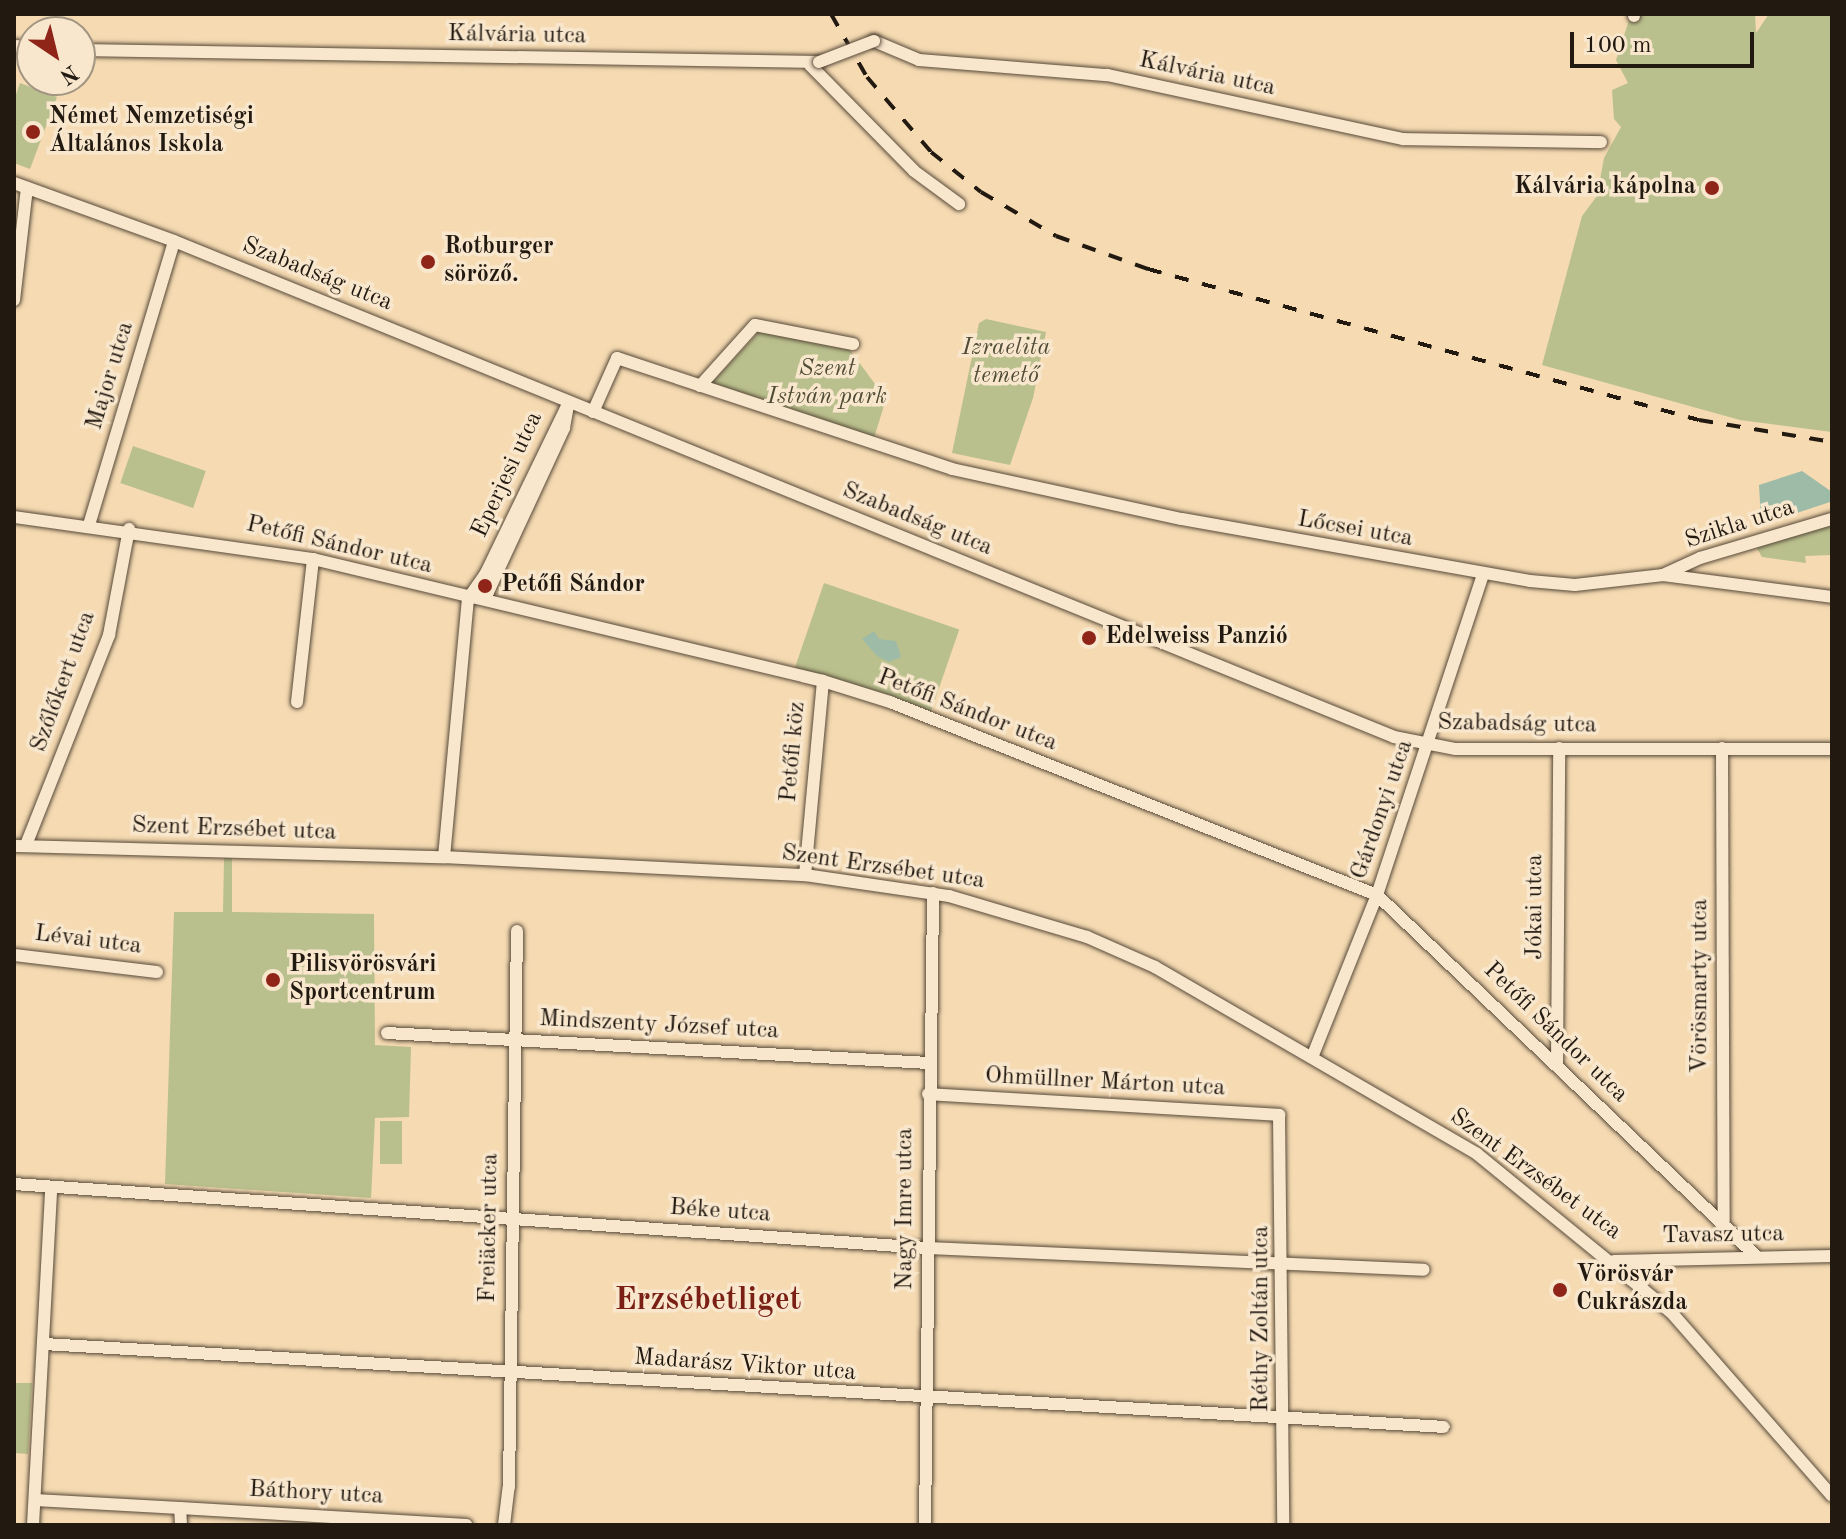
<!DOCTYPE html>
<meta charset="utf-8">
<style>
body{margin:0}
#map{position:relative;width:1846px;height:1539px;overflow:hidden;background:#f5dab2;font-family:"Old Standard TT",serif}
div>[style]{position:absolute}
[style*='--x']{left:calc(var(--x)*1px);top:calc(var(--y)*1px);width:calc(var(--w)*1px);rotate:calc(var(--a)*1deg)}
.green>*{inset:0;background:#bac08d;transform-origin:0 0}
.water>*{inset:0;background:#9dbba7}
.roads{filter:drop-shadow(0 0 2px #574939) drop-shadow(0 0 2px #574939)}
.minor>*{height:12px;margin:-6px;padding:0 6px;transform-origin:6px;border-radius:6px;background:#f8e7cd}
.rail>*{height:4px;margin-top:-2px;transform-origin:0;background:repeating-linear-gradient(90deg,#221911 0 14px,transparent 0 28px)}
.bridges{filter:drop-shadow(0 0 2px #574939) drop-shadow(0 0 2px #574939)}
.minor-bridge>*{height:12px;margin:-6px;padding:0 6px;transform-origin:6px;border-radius:6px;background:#f8e7cd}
.dots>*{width:22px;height:22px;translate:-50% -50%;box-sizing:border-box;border:4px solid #f8e7cd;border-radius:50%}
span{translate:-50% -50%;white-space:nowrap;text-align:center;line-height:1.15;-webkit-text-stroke:7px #f8e7cd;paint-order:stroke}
.street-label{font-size:24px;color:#221911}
.poi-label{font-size:24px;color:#221911;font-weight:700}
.left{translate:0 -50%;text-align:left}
.right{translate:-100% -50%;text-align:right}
.park-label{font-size:24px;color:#504b36;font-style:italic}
.district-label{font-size:32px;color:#7a1f14;font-weight:700}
.frame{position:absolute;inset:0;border:16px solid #221911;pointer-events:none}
.north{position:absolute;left:16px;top:16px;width:80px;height:80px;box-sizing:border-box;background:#f8e7cd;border:2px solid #a29582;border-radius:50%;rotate:145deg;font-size:22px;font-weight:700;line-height:32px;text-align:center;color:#221911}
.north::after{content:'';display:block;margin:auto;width:28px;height:36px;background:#8f2418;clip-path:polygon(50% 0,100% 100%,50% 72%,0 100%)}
.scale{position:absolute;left:1570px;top:32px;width:184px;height:36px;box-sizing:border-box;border:4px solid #221911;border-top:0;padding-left:10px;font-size:24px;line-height:28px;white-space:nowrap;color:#221911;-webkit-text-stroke:6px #f8e7cd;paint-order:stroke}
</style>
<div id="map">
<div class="green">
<i style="clip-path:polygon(1631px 14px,1755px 14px,1756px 33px,1769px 14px,1832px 14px,1832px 432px,1740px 420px,1542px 365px,1582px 216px,1597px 196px,1604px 158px,1621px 127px,1614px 119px,1612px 90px,1628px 83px,1616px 60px)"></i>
<i style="clip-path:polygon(20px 83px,57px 97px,30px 169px,14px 163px,14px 100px)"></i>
<i style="clip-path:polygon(986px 319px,1046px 332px,1033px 398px,1010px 465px,952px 453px,979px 323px)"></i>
<i style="clip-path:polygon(759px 332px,850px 350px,886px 399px,874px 438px,710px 385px)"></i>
<i style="left:133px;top:446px;width:77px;height:39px;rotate:19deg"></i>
<i style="clip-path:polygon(1832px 522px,1832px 555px,1805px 556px,1806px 563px,1762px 557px,1755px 545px)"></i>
<i style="left:824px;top:583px;width:143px;height:89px;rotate:19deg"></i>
<i style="clip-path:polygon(224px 858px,232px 858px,232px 912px,374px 914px,375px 1045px,411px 1047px,409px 1117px,375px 1118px,371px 1198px,165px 1184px,174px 912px,223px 912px)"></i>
<i style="left:380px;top:1121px;width:22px;height:43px"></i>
<i style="clip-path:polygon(14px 1383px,32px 1383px,28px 1454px,14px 1453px)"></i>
</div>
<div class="water">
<i style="clip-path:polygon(1802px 471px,1832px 492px,1830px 502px,1773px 521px,1761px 520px,1759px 485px)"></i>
<i style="clip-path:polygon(874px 631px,879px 639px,896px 641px,901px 657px,889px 662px,877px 656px,862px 639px)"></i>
</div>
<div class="roads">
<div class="minor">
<i style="--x:1634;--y:16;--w:2;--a:-90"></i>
<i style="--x:874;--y:41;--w:49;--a:22.9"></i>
<i style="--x:919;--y:60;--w:189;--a:4.6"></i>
<i style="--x:1107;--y:75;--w:303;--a:12.2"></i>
<i style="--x:1403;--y:139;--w:198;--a:0.9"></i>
<i style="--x:14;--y:46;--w:18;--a:3"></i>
<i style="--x:80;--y:50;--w:739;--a:0.93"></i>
<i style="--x:810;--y:65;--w:148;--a:45.5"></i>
<i style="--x:914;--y:171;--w:56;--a:36.3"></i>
<i style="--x:14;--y:183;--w:170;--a:19.9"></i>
<i style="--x:174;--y:241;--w:1317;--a:22.12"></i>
<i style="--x:1394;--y:737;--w:63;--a:11"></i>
<i style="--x:1456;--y:749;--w:376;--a:0"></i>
<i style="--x:14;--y:300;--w:113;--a:-83.4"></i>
<i style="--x:700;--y:386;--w:82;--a:-48"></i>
<i style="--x:755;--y:325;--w:100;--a:11"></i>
<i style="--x:593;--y:412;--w:59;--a:-66"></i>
<i style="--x:617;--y:358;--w:353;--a:18.3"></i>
<i style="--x:952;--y:469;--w:235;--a:12.3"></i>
<i style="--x:1182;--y:519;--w:353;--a:10.1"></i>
<i style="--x:1530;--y:581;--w:45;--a:5.1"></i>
<i style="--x:1575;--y:585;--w:89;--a:-6.5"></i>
<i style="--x:1663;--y:575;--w:170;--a:7.4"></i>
<i style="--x:14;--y:517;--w:302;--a:8"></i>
<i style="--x:313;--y:559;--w:524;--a:13.45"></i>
<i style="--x:823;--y:681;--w:70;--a:17.4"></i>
<i style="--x:890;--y:702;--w:524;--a:21.62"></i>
<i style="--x:1377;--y:895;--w:523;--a:43.61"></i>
<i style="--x:89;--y:525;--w:296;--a:-73.3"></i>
<i style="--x:1663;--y:575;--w:41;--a:-24.7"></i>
<i style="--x:1700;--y:558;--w:138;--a:-16.5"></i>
<i style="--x:471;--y:598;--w:18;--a:-19"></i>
<i style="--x:488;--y:592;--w:181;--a:-65.1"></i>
<i style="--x:564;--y:428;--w:22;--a:-80"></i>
<i style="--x:297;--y:702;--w:144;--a:-83.6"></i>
<i style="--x:1722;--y:748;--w:476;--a:89.8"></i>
<i style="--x:26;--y:845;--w:226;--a:-68.4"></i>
<i style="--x:109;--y:635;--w:108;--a:-79.3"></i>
<i style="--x:14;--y:846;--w:430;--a:1.5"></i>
<i style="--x:444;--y:857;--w:361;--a:2.9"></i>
<i style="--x:805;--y:875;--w:146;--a:8.3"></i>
<i style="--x:949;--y:896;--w:144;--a:16.5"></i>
<i style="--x:1087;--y:937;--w:74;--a:23.8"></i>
<i style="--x:1155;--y:967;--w:372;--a:30.1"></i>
<i style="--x:1477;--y:1154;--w:250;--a:39.2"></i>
<i style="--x:1671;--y:1312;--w:244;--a:48.8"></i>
<i style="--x:444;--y:857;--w:259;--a:-84.7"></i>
<i style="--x:468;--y:599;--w:32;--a:-55"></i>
<i style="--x:486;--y:573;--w:190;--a:-64.1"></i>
<i style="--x:805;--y:875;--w:195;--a:-84.7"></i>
<i style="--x:14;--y:955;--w:144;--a:6.8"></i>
<i style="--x:387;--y:1033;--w:543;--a:3.17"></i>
<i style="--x:1313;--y:1055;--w:172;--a:-68.2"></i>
<i style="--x:1377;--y:895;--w:337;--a:-71.7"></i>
<i style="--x:1557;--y:1066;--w:318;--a:-89.6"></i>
<i style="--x:928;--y:1094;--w:352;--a:3.4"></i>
<i style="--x:1279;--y:1115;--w:410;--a:89.4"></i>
<i style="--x:14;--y:1184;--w:916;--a:4.01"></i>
<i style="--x:928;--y:1248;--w:496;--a:2.5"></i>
<i style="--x:1614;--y:1261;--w:218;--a:-1.3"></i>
<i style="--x:44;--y:1344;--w:1402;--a:3.39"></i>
<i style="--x:35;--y:1500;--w:145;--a:3.2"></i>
<i style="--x:33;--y:1525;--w:337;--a:-86.9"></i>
<i style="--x:181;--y:1525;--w:17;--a:-93"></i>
<i style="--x:180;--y:1508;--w:287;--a:3.4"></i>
<i style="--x:504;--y:1525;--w:38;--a:-83"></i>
<i style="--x:509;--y:1487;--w:556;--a:-89.18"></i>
<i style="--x:925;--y:1525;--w:632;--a:-89.27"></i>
</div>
</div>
<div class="rail">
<i style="--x:831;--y:14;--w:73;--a:60.3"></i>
<i style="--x:867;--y:77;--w:99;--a:49.5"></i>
<i style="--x:931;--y:152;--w:64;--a:38.7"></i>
<i style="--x:981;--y:192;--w:87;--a:30.4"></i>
<i style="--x:1056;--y:236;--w:98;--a:19.7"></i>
<i style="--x:1148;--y:269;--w:571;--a:15.33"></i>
<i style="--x:1699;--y:420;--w:135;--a:9.4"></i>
</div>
<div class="bridges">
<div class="minor-bridge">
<i style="--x:819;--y:62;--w:59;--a:-20.9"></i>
</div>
</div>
<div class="dots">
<i style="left:33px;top:132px;background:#8f2418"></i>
<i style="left:1712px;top:188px;background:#8f2418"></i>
<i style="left:428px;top:262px;background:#8f2418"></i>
<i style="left:485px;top:586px;background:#8f2418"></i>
<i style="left:1089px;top:638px;background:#8f2418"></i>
<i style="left:273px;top:980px;background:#8f2418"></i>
<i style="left:1560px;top:1290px;background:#8f2418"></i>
</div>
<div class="street-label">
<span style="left:517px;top:36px;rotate:1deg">Kálvária utca</span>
<span style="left:1207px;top:75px;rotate:12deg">Kálvária utca</span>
<span style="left:317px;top:275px;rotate:22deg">Szabadság utca</span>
<span style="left:111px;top:376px;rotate:-73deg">Major utca</span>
<span style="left:508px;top:475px;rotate:-65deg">Eperjesi utca</span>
<span style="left:917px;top:520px;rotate:22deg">Szabadság utca</span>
<span style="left:1740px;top:525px;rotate:-18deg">Szikla utca</span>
<span style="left:1355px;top:530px;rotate:10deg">Lőcsei utca</span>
<span style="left:339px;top:546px;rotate:13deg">Petőfi Sándor utca</span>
<span style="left:64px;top:682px;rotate:-70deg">Szőlőkert utca</span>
<span style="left:967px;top:711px;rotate:21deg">Petőfi Sándor utca</span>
<span style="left:1517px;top:725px;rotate:1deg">Szabadság utca</span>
<span style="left:794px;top:752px;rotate:-85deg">Petőfi köz</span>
<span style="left:1383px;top:810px;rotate:-71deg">Gárdonyi utca</span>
<span style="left:234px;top:830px;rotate:2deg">Szent Erzsébet utca</span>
<span style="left:883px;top:868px;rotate:8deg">Szent Erzsébet utca</span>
<span style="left:1536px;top:907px;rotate:-90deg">Jókai utca</span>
<span style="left:88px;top:941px;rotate:7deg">Lévai utca</span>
<span style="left:1701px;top:986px;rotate:-90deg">Vörösmarty utca</span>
<span style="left:659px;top:1026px;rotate:3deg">Mindszenty József utca</span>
<span style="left:1555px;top:1033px;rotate:44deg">Petőfi Sándor utca</span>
<span style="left:1105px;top:1083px;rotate:3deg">Ohmüllner Márton utca</span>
<span style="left:1535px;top:1175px;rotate:36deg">Szent Erzsébet utca</span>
<span style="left:906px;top:1209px;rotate:-90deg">Nagy Imre utca</span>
<span style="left:720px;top:1212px;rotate:4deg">Béke utca</span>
<span style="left:490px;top:1228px;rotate:-89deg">Freiäcker utca</span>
<span style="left:1723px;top:1236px;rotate:-1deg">Tavasz utca</span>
<span style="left:1262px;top:1319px;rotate:-90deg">Réthy Zoltán utca</span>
<span style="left:745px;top:1366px;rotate:4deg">Madarász Viktor utca</span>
<span style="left:316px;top:1494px;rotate:3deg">Báthory utca</span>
</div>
<div class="poi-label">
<span class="left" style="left:49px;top:132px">Német Nemzetiségi<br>Általános Iskola</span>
<span class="right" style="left:1696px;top:188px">Kálvária kápolna</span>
<span class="left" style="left:444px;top:262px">Rotburger<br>söröző.</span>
<span class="left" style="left:501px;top:586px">Petőfi Sándor</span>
<span class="left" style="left:1105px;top:638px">Edelweiss Panzió</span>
<span class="left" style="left:289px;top:980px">Pilisvörösvári<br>Sportcentrum</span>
<span class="left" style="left:1576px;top:1290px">Vörösvár<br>Cukrászda</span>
</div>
<div class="park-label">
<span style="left:1006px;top:363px">Izraelita<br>temető</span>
<span style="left:827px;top:384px">Szent<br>István park</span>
</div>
<div class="district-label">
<span style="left:708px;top:1301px">Erzsébetliget</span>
</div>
<div class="frame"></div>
<div class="north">N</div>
<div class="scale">100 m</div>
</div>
